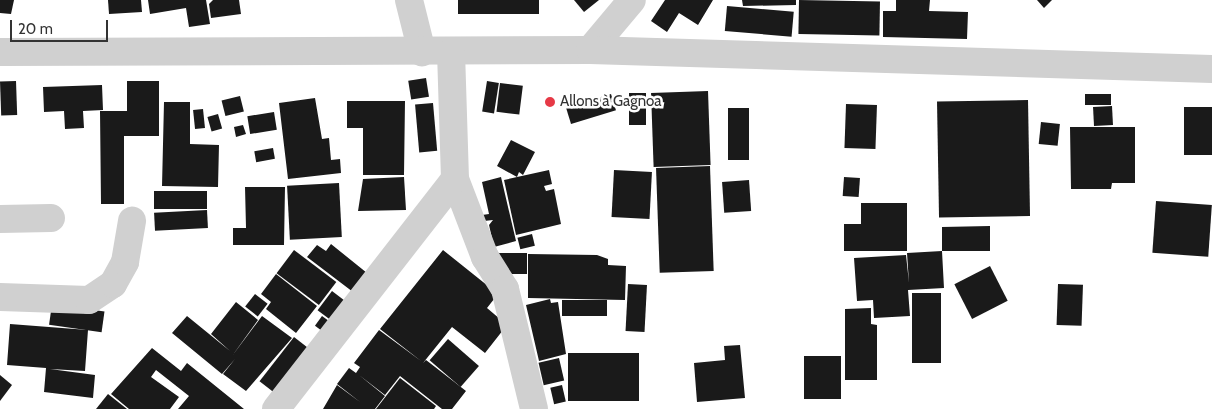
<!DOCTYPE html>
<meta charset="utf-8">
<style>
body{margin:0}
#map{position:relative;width:1212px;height:409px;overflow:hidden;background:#fff;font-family:Cabin,sans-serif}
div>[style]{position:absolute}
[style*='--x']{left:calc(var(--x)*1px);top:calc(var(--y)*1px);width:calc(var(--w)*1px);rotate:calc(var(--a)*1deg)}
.building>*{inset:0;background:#1a1a1a;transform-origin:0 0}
.minor>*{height:28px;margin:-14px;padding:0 14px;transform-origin:14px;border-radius:14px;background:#d0d0d0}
.dots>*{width:14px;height:14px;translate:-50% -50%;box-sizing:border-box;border:2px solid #fff;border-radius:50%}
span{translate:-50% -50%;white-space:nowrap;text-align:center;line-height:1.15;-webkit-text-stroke:5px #fff;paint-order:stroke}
.poi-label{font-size:15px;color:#333}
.left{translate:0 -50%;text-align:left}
.scale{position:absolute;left:10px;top:20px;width:98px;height:22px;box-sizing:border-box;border:2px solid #333;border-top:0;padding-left:6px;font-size:15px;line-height:18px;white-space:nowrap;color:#333;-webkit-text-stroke:4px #fff;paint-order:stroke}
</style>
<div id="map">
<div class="building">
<i style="clip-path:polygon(0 0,14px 0,11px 14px,0 13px)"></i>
<i style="clip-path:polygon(108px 0,141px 0,142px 12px,109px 14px)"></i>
<i style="clip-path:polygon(148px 0,206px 0,210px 24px,189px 27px,186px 8px,150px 14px)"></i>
<i style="clip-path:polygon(213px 0,239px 0,241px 14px,211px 18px,209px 4px)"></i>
<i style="left:458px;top:0;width:81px;height:14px"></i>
<i style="clip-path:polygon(574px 0,599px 0,584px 12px)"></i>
<i style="clip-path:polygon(665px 0,713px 0,698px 25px,679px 13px,667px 32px,651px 21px)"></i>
<i style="clip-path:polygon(742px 0,796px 0,796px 5px,743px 6px)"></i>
<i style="left:799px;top:0;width:81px;height:34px;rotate:1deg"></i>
<i style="clip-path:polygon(896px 0,930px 0,929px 11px,968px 12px,967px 39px,883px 37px,883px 11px,896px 11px)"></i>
<i style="clip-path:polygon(1037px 0,1052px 0,1044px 8px)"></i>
<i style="left:727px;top:6px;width:67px;height:25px;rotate:5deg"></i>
<i style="left:426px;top:78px;width:19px;height:18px;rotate:81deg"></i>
<i style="left:16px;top:81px;width:34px;height:16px;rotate:88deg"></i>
<i style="clip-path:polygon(127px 81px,159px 81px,159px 136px,124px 136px,124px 204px,101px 204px,100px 111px,127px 111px)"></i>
<i style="left:487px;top:81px;width:12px;height:31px;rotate:9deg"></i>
<i style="left:500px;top:83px;width:23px;height:29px;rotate:7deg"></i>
<i style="clip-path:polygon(102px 85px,103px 110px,83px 111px,84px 128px,65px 129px,64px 111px,44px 112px,43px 87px)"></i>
<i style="left:708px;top:91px;width:74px;height:57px;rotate:88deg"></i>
<i style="left:629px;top:93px;width:17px;height:32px"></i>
<i style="left:611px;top:94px;width:17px;height:47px;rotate:73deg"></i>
<i style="left:1111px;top:94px;width:11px;height:26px;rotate:90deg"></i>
<i style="left:240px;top:96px;width:16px;height:19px;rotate:76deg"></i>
<i style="clip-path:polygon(315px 98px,322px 139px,329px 138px,331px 160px,340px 159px,341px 173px,288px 179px,279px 103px)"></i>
<i style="left:1028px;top:100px;width:116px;height:91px;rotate:89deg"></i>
<i style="clip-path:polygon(347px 101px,405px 101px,404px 175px,363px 175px,363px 128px,347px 128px)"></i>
<i style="clip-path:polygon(164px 102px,190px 102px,190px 144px,219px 145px,218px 187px,162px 186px)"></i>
<i style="left:433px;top:103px;width:48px;height:18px;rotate:85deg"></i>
<i style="left:846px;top:104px;width:31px;height:44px;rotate:2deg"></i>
<i style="left:1112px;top:106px;width:19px;height:19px;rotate:87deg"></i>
<i style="left:1184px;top:107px;width:28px;height:48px"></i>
<i style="left:728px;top:108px;width:21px;height:52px"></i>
<i style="left:203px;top:109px;width:19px;height:10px;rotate:84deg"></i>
<i style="left:274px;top:112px;width:18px;height:27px;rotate:81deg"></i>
<i style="left:218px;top:114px;width:15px;height:11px;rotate:74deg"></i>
<i style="left:1041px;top:122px;width:19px;height:22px;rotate:6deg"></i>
<i style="clip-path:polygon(243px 125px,246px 134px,236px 137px,234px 127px)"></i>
<i style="clip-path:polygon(1070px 127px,1135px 127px,1135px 183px,1112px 183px,1111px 189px,1071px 189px)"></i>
<i style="clip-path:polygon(511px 140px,535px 152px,523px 175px,519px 172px,517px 177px,497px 166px)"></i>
<i style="left:273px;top:148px;width:11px;height:19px;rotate:80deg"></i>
<i style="left:710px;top:166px;width:105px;height:54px;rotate:88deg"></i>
<i style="clip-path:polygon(549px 170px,552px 184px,544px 186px,546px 191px,554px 189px,561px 224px,516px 235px,504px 180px)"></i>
<i style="left:614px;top:170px;width:38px;height:47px;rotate:3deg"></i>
<i style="clip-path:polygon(404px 177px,406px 210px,358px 211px,363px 179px)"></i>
<i style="clip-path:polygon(501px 177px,516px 241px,494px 247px,489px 225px,493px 220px,484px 221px,482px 215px,489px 214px,482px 182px)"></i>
<i style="left:844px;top:177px;width:16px;height:19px;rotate:4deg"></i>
<i style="left:749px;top:180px;width:31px;height:27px;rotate:86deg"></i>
<i style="left:339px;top:183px;width:54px;height:52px;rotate:87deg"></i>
<i style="clip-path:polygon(245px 187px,285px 187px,284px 245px,233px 245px,233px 228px,246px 228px)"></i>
<i style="left:154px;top:191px;width:53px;height:18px"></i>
<i style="left:1156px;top:201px;width:56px;height:52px;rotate:4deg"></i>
<i style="clip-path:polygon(861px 203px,907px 203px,907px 251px,844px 251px,844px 224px,861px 224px)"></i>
<i style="left:207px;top:210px;width:18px;height:53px;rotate:87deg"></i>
<i style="clip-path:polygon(990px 226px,990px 251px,942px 251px,944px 288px,908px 290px,910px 316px,874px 318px,873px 300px,857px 301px,854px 258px,906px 255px,909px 283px,907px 253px,942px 251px,942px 227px)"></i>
<i style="left:532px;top:234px;width:12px;height:15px;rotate:76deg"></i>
<i style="clip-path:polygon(331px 244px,367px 273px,353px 292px,307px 257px,317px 245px,326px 251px)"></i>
<i style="left:294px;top:250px;width:53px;height:29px;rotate:37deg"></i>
<i style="clip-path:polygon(443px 250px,498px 294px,487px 308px,507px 325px,485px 353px,452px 327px,423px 363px,426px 360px,466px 391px,452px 409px,442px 409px,400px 376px,385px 395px,359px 375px,385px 396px,375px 409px,323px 409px,337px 385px,360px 402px,337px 384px,349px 368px,356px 373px,360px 367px,354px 363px,379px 330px,421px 361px,380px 329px)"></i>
<i style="left:497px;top:253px;width:30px;height:21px"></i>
<i style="clip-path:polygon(528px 254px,597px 255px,608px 259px,608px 265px,626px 266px,625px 300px,528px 298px)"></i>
<i style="left:990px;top:266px;width:39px;height:40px;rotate:63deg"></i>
<i style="clip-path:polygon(276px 274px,317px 306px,296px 333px,266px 309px,271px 302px,261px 294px)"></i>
<i style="left:628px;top:284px;width:19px;height:47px;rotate:3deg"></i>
<i style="left:1058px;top:284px;width:25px;height:41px;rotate:2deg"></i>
<i style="left:332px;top:291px;width:21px;height:24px;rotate:37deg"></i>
<i style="left:912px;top:293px;width:29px;height:70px"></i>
<i style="left:255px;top:294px;width:16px;height:16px;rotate:38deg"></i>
<i style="clip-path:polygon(550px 299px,551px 303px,558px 302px,566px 354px,539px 361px,526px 305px)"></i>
<i style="left:562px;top:300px;width:45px;height:16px"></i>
<i style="clip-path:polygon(236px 302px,258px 320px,232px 356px,262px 316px,292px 338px,246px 391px,223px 374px,235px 359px,222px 374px,172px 333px,187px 316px,230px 351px,211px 334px)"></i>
<i style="left:52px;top:304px;width:53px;height:21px;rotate:8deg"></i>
<i style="clip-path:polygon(871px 308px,871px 324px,877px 325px,877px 380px,845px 380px,845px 309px)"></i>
<i style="left:322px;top:316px;width:14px;height:12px;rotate:36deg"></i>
<i style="clip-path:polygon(10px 324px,88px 330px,85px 371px,50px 369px,95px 375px,93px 398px,44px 392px,46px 368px,7px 365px)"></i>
<i style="left:294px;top:337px;width:18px;height:56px;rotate:38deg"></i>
<i style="left:448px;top:339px;width:41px;height:28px;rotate:41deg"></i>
<i style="clip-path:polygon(740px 345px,745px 398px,697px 402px,694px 363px,725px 360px,724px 346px)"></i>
<i style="clip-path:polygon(152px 348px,181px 371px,187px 363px,244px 409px,178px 409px,189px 396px,156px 370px,151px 377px,179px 397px,170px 409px,129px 409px,111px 394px)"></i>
<i style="left:568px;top:353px;width:71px;height:48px"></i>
<i style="left:804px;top:356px;width:37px;height:43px"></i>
<i style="left:559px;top:358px;width:23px;height:21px;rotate:77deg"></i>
<i style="clip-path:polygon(0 375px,12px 385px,0 401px)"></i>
<i style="clip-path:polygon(400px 378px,436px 406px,434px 409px,376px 409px)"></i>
<i style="left:562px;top:385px;width:17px;height:12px;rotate:77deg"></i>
<i style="clip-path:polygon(108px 394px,127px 409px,96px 409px)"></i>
</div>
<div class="minor">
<i style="--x:409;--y:0;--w:54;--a:76"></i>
<i style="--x:590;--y:50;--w:65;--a:-50"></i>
<i style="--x:0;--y:52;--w:590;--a:-0.19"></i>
<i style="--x:590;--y:50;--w:622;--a:1.75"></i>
<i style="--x:455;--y:179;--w:84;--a:69"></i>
<i style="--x:485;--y:257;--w:38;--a:58"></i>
<i style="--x:505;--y:289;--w:123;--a:76.4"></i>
<i style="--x:0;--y:219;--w:51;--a:-1.1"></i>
<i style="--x:0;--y:297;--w:89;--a:1.9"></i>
<i style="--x:89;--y:300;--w:29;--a:-34"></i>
<i style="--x:113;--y:284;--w:25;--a:-61"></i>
<i style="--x:125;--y:262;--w:42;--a:-80.3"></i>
<i style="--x:276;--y:409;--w:291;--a:-52.1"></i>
<i style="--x:455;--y:179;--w:126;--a:-91.8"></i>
</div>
<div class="dots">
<i style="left:550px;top:102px;background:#e63946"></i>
</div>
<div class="poi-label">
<span class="left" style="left:560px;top:102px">Allons à Gagnoa</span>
</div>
<div class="scale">20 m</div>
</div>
